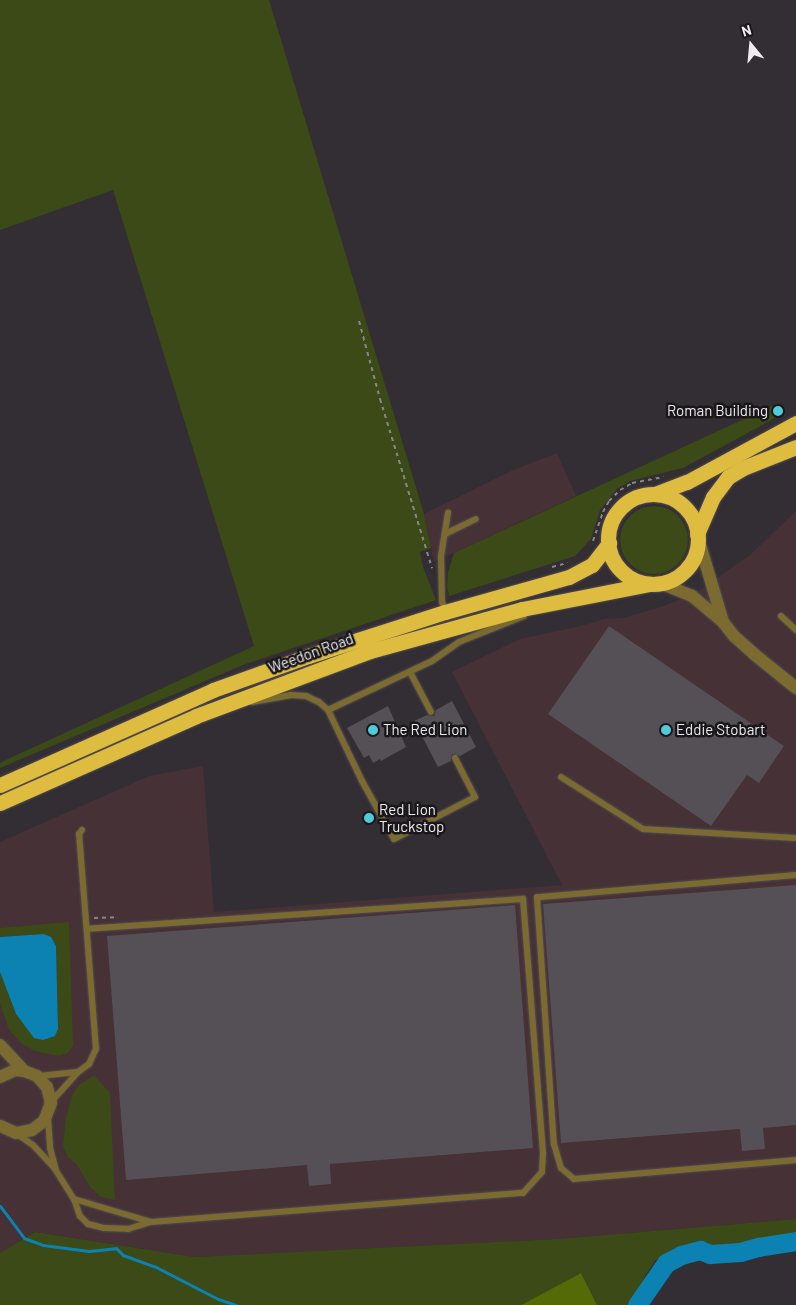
<!DOCTYPE html>
<style>
body{margin:0}
#map{position:relative;width:796px;height:1305px;overflow:hidden;background:#332e33;font-family:Barlow,sans-serif}
div>[style]{position:absolute}
[style*='--x']{left:calc(var(--x)*1px);top:calc(var(--y)*1px);width:calc(var(--w)*1px);rotate:calc(var(--a)*1deg)}
.industrial>*{inset:0;background:#453136}
.green>*{inset:0;background:#3b4a16}
.round{border-radius:50%}
.forest>*{inset:0;background:#536a07}
.water>*{inset:0;background:#0b82b2}
.stream>*{height:3px;margin:-1.5px;padding:0 1.5px;transform-origin:1.5px;border-radius:1.5px;background:#0b82b2}
.river>*{height:19px;margin:-9.5px;padding:0 9.5px;transform-origin:9.5px;border-radius:9.5px;background:#0b82b2}
.building>*{inset:0;background:#545055}
.path>*{height:2px;margin-top:-1px;transform-origin:0;background:repeating-linear-gradient(90deg,#898589 0 4px,transparent 0 8px)}
.roads{filter:drop-shadow(0 0 1px #514c51) drop-shadow(0 0 1px #514c51)}
.lane>*{height:6px;margin:-3px;padding:0 3px;transform-origin:3px;border-radius:3px;background:#7b6b31}
.street>*{height:12px;margin:-6px;padding:0 6px;transform-origin:6px;border-radius:6px;background:#7b6b31}
.highway>*{height:15px;margin:-7.5px;padding:0 7.5px;transform-origin:7.5px;border-radius:7.5px;background:#ddbc40}
.highway>.ring{margin:-7.5px;padding:0;box-sizing:content-box;background:none;border:15px solid #ddbc40;border-radius:50%}
.dots>*{width:14px;height:14px;translate:-50% -50%;box-sizing:border-box;border:2px solid #191719;border-radius:50%}
span{translate:-50% -50%;white-space:nowrap;text-align:center;line-height:1.15;-webkit-text-stroke:5px #191719;paint-order:stroke}
.poi-label{font-size:15px;color:#eeebee}
.right{translate:-100% -50%;text-align:right}
.left{translate:0 -50%;text-align:left}
.street-label{font-size:15px;color:#eeebee}
.north{position:absolute;left:726px;top:20px;width:50px;height:50px;-webkit-text-stroke:4px #191719;paint-order:stroke;rotate:343deg;font-size:14px;font-weight:700;line-height:20px;text-align:center;color:#eeebee}
.north::after{content:'';display:block;margin:auto;width:18px;height:22px;background:#eeebee;clip-path:polygon(50% 0,100% 100%,50% 72%,0 100%)}
</style>
<div id="map">
<div class="industrial">
<i style="clip-path:polygon(557px 453px,576px 496px,434px 562px,424px 514px,513px 470px)"></i>
<i style="clip-path:polygon(796px 511px,796px 1219px,557px 1239px,195px 1257px,35px 1232px,0 1253px,0 842px,149px 776px,203px 766px,214px 912px,562px 885px,452px 672px,520px 639px,585px 625px,604px 619px,623px 618px,664px 606px,698px 591px,750px 555px)"></i>
</div>
<div class="green">
<i style="clip-path:polygon(0 0,269px 0,424px 514px,431px 548px,420px 552px,423px 567px,436px 600px,243px 665px,0 768px,0 763px,8px 759px,254px 646px,113px 190px,0 230px)"></i>
<i style="clip-path:polygon(772px 406px,780px 415px,755px 429px,683px 468px,630px 481px,617px 489px,600px 510px,591px 539px,575px 556px,449px 596px,447px 587px,448px 572px,454px 553px)"></i>
<i class="round" style="left:620px;top:506px;width:68px;height:68px"></i>
<i style="clip-path:polygon(69px 922px,73px 1045px,68px 1053px,59px 1056px,35px 1051px,22px 1044px,9px 1030px,0 1003px,0 972px,16px 1014px,55px 1036px,58px 1029px,56px 946px,51px 937px,44px 934px,0 937px,0 928px)"></i>
<i style="clip-path:polygon(94px 1075px,110px 1093px,115px 1200px,101px 1197px,90px 1187px,77px 1165px,68px 1157px,63px 1146px,66px 1117px,72px 1095px,79px 1085px)"></i>
<i style="clip-path:polygon(796px 1219px,796px 1234px,771px 1236px,744px 1243px,675px 1248px,656px 1260px,646px 1274px,638px 1292px,628px 1305px,597px 1305px,581px 1273px,521px 1305px,0 1305px,0 1253px,35px 1232px,195px 1257px,557px 1239px)"></i>
</div>
<div class="forest">
<i style="clip-path:polygon(581px 1273px,597px 1305px,521px 1305px)"></i>
</div>
<div class="water">
<i style="clip-path:polygon(44px 934px,51px 937px,56px 946px,58px 1029px,55px 1036px,43px 1040px,34px 1038px,16px 1014px,0 972px,0 937px)"></i>
</div>
<div class="stream">
<i style="--x:0;--y:1206;--w:40;--a:53"></i>
<i style="--x:24;--y:1238;--w:20;--a:20"></i>
<i style="--x:43;--y:1245;--w:46;--a:7.4"></i>
<i style="--x:89;--y:1251;--w:27;--a:-6"></i>
<i style="--x:116;--y:1248;--w:10;--a:45"></i>
<i style="--x:123;--y:1255;--w:33;--a:20"></i>
<i style="--x:154;--y:1266;--w:72;--a:27.3"></i>
<i style="--x:218;--y:1299;--w:19;--a:18"></i>
</div>
<div class="river">
<i style="--x:637;--y:1305;--w:51;--a:-55.4"></i>
<i style="--x:666;--y:1263;--w:17;--a:-28"></i>
<i style="--x:681;--y:1255;--w:20;--a:-15"></i>
<i style="--x:700;--y:1250;--w:11;--a:22"></i>
<i style="--x:710;--y:1254;--w:30;--a:-4"></i>
<i style="--x:740;--y:1252;--w:19;--a:-16"></i>
<i style="--x:758;--y:1247;--w:38;--a:-9"></i>
</div>
<div class="building">
<i style="clip-path:polygon(609px 626px,784px 746px,759px 783px,747px 775px,711px 826px,548px 714px)"></i>
<i style="clip-path:polygon(452px 701px,476px 747px,460px 756px,452px 754px,451px 761px,438px 767px,414px 721px,427px 715px,434px 716px,436px 710px)"></i>
<i style="clip-path:polygon(388px 706px,406px 747px,381px 761px,380px 759px,373px 763px,369px 755px,364px 758px,347px 728px)"></i>
<i style="clip-path:polygon(796px 885px,796px 1125px,763px 1128px,765px 1149px,742px 1151px,740px 1129px,561px 1143px,543px 904px)"></i>
<i style="clip-path:polygon(515px 905px,533px 1148px,330px 1164px,331px 1184px,309px 1186px,307px 1165px,126px 1180px,107px 936px)"></i>
</div>
<div class="path">
<i style="--x:359;--y:321;--w:81;--a:74.9"></i>
<i style="--x:380;--y:399;--w:177;--a:72.9"></i>
<i style="--x:593;--y:541;--w:31;--a:-71"></i>
<i style="--x:603;--y:512;--w:13;--a:-61"></i>
<i style="--x:609;--y:501;--w:16;--a:-45"></i>
<i style="--x:620;--y:490;--w:14;--a:-30"></i>
<i style="--x:632;--y:483;--w:32;--a:-11"></i>
<i style="--x:552;--y:567;--w:16;--a:-15"></i>
<i style="--x:94;--y:918;--w:23;--a:-2"></i>
</div>
<div class="roads">
<div class="lane">
<i style="--x:445;--y:534;--w:34;--a:-26"></i>
<i style="--x:445;--y:611;--w:9;--a:-108"></i>
<i style="--x:442;--y:602;--w:46;--a:-91.2"></i>
<i style="--x:441;--y:556;--w:44;--a:-80.8"></i>
<i style="--x:781;--y:616;--w:21;--a:43"></i>
<i style="--x:410;--y:672;--w:45;--a:62.3"></i>
<i style="--x:252;--y:702;--w:40;--a:-10"></i>
<i style="--x:291;--y:695;--w:15;--a:4"></i>
<i style="--x:306;--y:696;--w:14;--a:25"></i>
<i style="--x:319;--y:702;--w:12;--a:42"></i>
<i style="--x:328;--y:710;--w:79;--a:64.4"></i>
<i style="--x:362;--y:781;--w:66;--a:61.1"></i>
<i style="--x:394;--y:839;--w:91;--a:-27.4"></i>
<i style="--x:475;--y:797;--w:44;--a:-117.1"></i>
<i style="--x:328;--y:710;--w:115;--a:-25.2"></i>
<i style="--x:432;--y:661;--w:33;--a:-35"></i>
<i style="--x:459;--y:642;--w:70;--a:-21.8"></i>
<i style="--x:561;--y:777;--w:97;--a:32.4"></i>
<i style="--x:643;--y:829;--w:153;--a:3.4"></i>
<i style="--x:796;--y:875;--w:260;--a:175.1"></i>
<i style="--x:537;--y:897;--w:248;--a:86.1"></i>
<i style="--x:554;--y:1144;--w:25;--a:74"></i>
<i style="--x:561;--y:1168;--w:17;--a:40"></i>
<i style="--x:574;--y:1179;--w:223;--a:-4.9"></i>
<i style="--x:38;--y:1076;--w:40;--a:-5.7"></i>
<i style="--x:51;--y:1102;--w:40;--a:-48"></i>
<i style="--x:78;--y:1072;--w:14;--a:-36"></i>
<i style="--x:89;--y:1064;--w:17;--a:-65"></i>
<i style="--x:96;--y:1049;--w:216;--a:-94.5"></i>
<i style="--x:79;--y:834;--w:5;--a:-53"></i>
<i style="--x:48;--y:1118;--w:30;--a:86"></i>
<i style="--x:50;--y:1148;--w:20;--a:75"></i>
<i style="--x:17;--y:1134;--w:19;--a:35"></i>
<i style="--x:33;--y:1145;--w:33;--a:47"></i>
<i style="--x:55;--y:1169;--w:36;--a:58"></i>
<i style="--x:74;--y:1199;--w:18;--a:71"></i>
<i style="--x:80;--y:1216;--w:11;--a:45"></i>
<i style="--x:88;--y:1224;--w:16;--a:14"></i>
<i style="--x:104;--y:1228;--w:24;--a:2"></i>
<i style="--x:128;--y:1229;--w:24;--a:-17"></i>
<i style="--x:151;--y:1222;--w:373;--a:-4.5"></i>
<i style="--x:523;--y:1193;--w:28;--a:-48"></i>
<i style="--x:542;--y:1172;--w:19;--a:-87"></i>
<i style="--x:543;--y:1153;--w:255;--a:-94.5"></i>
<i style="--x:523;--y:899;--w:437;--a:176.1"></i>
<i style="--x:74;--y:1199;--w:80;--a:16.6"></i>
</div>
<div class="street">
<i style="--x:698;--y:538;--w:88;--a:73.4"></i>
<i style="--x:660;--y:583;--w:35;--a:22"></i>
<i style="--x:692;--y:596;--w:40;--a:40"></i>
<i style="--x:723;--y:622;--w:18;--a:52"></i>
<i style="--x:734;--y:636;--w:27;--a:42"></i>
<i style="--x:754;--y:654;--w:54;--a:39"></i>
<i style="--x:0;--y:1045;--w:35;--a:47"></i>
<i style="--x:0;--y:1077;--w:17;--a:-25"></i>
<i style="--x:15;--y:1070;--w:9;--a:6"></i>
<i style="--x:24;--y:1071;--w:14;--a:21"></i>
<i style="--x:37;--y:1076;--w:15;--a:48"></i>
<i style="--x:47;--y:1087;--w:16;--a:76"></i>
<i style="--x:51;--y:1103;--w:19;--a:111"></i>
<i style="--x:44;--y:1121;--w:15;--a:143"></i>
<i style="--x:32;--y:1130;--w:16;--a:169"></i>
<i style="--x:16;--y:1133;--w:17;--a:-156"></i>
</div>
<div class="highway">
<i style="--x:655;--y:494;--w:34;--a:-21"></i>
<i style="--x:687;--y:482;--w:124;--a:-28.4"></i>
<i class="ring" style="left:608px;top:494px;width:75px;height:75px"></i>
<i style="--x:697;--y:534;--w:40;--a:-66.6"></i>
<i style="--x:713;--y:497;--w:25;--a:-53"></i>
<i style="--x:728;--y:477;--w:17;--a:-31"></i>
<i style="--x:743;--y:468;--w:57;--a:-21.6"></i>
<i style="--x:0;--y:785;--w:233;--a:-24"></i>
<i style="--x:213;--y:690;--w:101;--a:-19.7"></i>
<i style="--x:308;--y:656;--w:144;--a:-17.8"></i>
<i style="--x:445;--y:612;--w:129;--a:-15.8"></i>
<i style="--x:569;--y:577;--w:26;--a:-28"></i>
<i style="--x:592;--y:565;--w:28;--a:-52"></i>
<i style="--x:0;--y:803;--w:214;--a:-23.9"></i>
<i style="--x:196;--y:716;--w:186;--a:-20.5"></i>
<i style="--x:370;--y:651;--w:158;--a:-15.4"></i>
<i style="--x:522;--y:609;--w:129;--a:-11.1"></i>
</div>
</div>
<div class="dots">
<i style="left:778px;top:411px;background:#52cbd9"></i>
<i style="left:373px;top:730px;background:#52cbd9"></i>
<i style="left:666px;top:730px;background:#52cbd9"></i>
<i style="left:369px;top:818px;background:#52cbd9"></i>
</div>
<div class="poi-label">
<span class="right" style="left:768px;top:411px">Roman Building</span>
<span class="left" style="left:383px;top:730px">The Red Lion</span>
<span class="left" style="left:676px;top:730px">Eddie Stobart</span>
<span class="left" style="left:379px;top:818px">Red Lion<br>Truckstop</span>
</div>
<div class="street-label">
<span style="left:311px;top:653px;rotate:-20deg">Weedon Road</span>
</div>
<div class="north">N</div>
</div>
